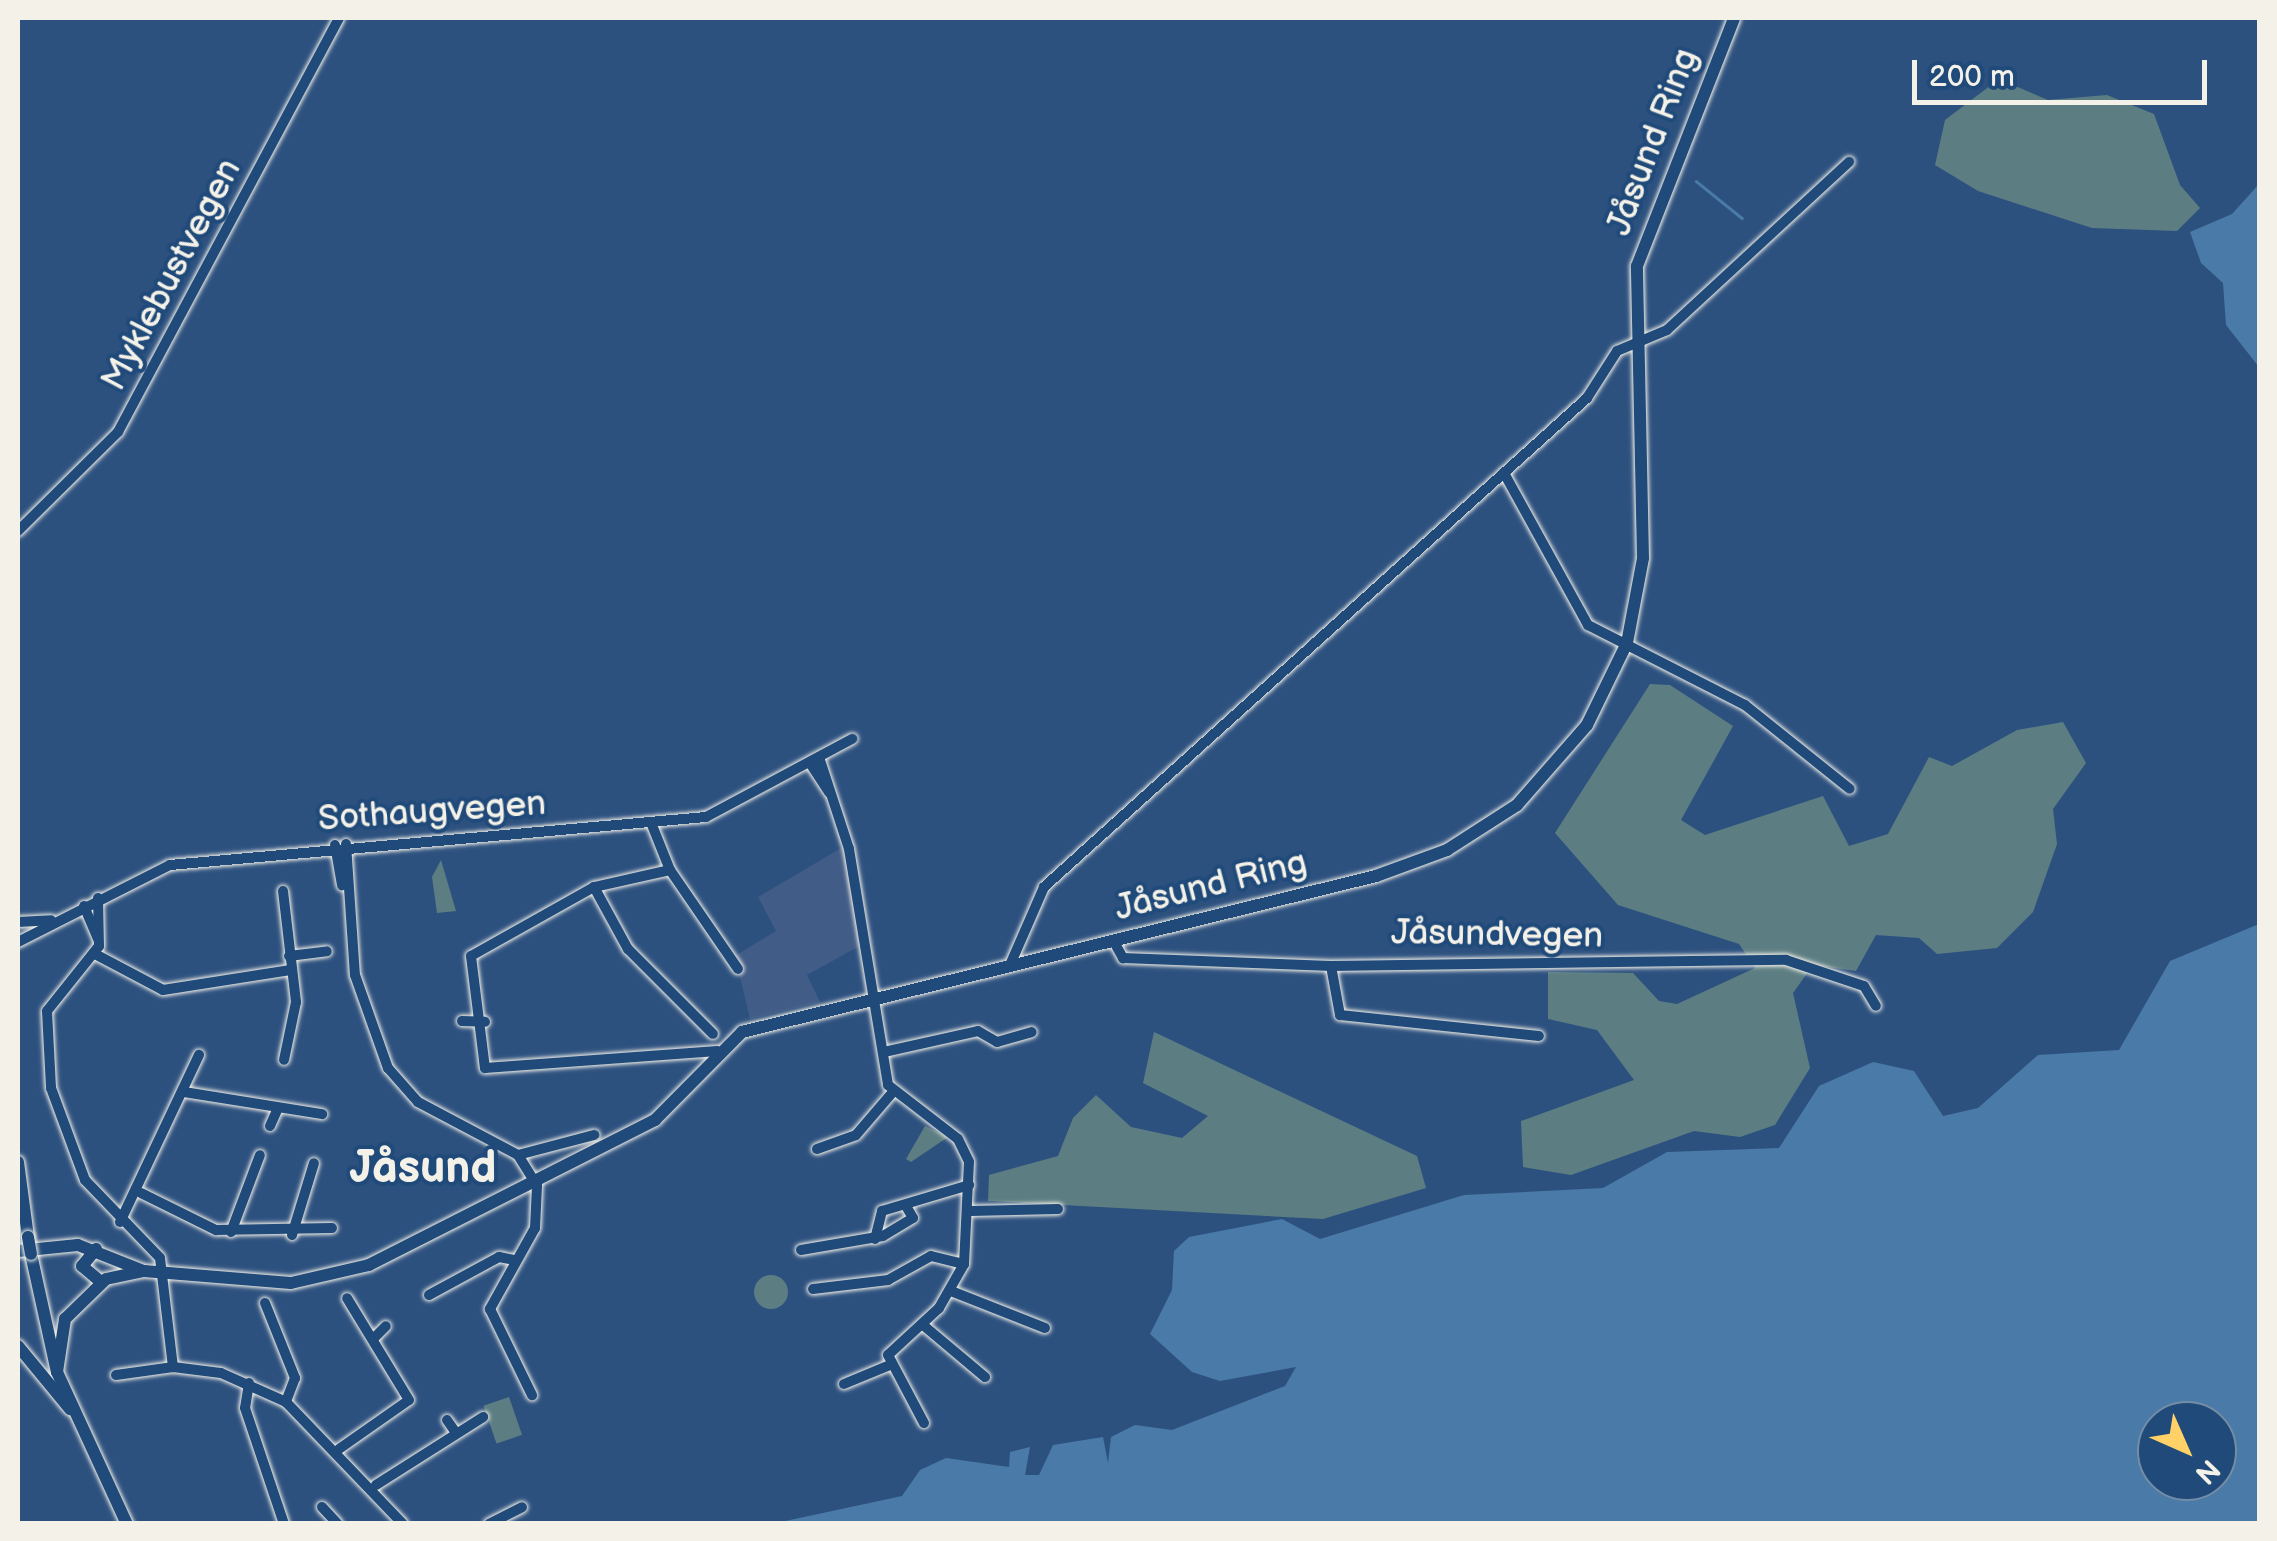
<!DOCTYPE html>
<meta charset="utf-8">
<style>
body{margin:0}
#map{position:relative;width:2277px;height:1541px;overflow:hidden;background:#2d517f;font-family:"Balsamiq Sans",sans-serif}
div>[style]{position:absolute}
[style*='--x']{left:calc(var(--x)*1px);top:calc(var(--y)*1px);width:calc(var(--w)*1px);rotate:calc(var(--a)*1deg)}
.built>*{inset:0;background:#415c87}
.green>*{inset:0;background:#5c7e83;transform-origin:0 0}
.round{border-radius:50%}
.water>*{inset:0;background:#4a7aa7}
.stream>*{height:2.5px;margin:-1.25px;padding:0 1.25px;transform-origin:1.25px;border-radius:1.25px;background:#4a7aa7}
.roads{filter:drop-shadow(0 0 2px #f4f1e8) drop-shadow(0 0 2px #f4f1e8)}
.minor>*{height:10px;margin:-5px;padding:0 5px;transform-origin:5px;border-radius:5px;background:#1f4a7a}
.major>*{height:12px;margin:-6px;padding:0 6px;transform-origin:6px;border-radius:6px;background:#1f4a7a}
.bridges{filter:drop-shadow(0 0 2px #f4f1e8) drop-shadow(0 0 2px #f4f1e8)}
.major-bridge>*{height:12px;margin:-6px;padding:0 6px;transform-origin:6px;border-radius:6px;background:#1f4a7a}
span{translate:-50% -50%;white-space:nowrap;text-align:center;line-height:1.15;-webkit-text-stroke:8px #1f4a7a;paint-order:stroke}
.street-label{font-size:35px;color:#f4f1e8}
.district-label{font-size:45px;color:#f4f1e8;font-weight:700}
.frame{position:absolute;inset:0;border:20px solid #f4f1e8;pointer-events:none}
.north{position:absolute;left:2137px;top:1401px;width:100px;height:100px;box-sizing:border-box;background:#1f4a7a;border:2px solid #748da6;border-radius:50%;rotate:135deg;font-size:28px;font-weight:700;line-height:40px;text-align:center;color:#f4f1e8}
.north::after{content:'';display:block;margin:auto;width:35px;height:45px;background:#ffd166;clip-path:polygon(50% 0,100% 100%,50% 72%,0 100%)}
.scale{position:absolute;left:1912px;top:60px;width:295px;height:45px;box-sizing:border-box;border:5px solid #f4f1e8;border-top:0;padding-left:12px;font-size:30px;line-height:35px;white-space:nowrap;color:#f4f1e8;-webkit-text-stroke:8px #1f4a7a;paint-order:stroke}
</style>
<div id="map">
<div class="built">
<i style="clip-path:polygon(843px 847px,863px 944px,807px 975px,820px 1002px,750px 1019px,735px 956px,776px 931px,758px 897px)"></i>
</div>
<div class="green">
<i style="clip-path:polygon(1999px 79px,2048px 100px,2107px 95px,2154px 114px,2180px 185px,2200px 208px,2177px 231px,2092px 228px,1978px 191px,1935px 165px,1945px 120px)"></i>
<i style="clip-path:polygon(1650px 684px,1670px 685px,1733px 726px,1681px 820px,1705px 835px,1823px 796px,1849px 846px,1888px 834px,1929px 757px,1952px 766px,2017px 730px,2063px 722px,2086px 763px,2053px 809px,2057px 844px,2033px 912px,1997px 948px,1937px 954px,1919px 938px,1876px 935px,1856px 971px,1813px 965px,1793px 993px,1810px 1068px,1775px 1125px,1740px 1137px,1694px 1131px,1571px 1175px,1523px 1167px,1521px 1121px,1634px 1080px,1597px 1030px,1548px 1019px,1548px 972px,1633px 973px,1659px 1001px,1677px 1004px,1755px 968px,1739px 944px,1618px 905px,1555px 833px)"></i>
<i style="clip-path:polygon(441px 860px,456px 911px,437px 913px,432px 877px)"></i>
<i style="clip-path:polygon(1154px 1032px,1417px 1156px,1426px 1188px,1323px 1219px,988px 1201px,989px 1175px,1058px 1156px,1073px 1118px,1096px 1095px,1131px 1127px,1182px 1138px,1208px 1116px,1143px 1083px)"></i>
<i style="clip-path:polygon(925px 1126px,948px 1137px,911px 1162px,906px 1159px)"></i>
<i class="round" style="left:754px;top:1275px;width:34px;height:34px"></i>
<i style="left:509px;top:1397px;width:40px;height:27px;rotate:71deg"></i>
</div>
<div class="water">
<i style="clip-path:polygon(2259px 184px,2260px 184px,2259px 367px,2226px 325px,2223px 283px,2201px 263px,2190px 232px,2232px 214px)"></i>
<i style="clip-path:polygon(evenodd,2259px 924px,2259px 1523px,776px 1523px,902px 1496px,920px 1470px,946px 1458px,1009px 1467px,1010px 1452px,1030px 1447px,1025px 1475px,1039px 1475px,1053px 1445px,1103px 1437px,1108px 1463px,1111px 1437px,1135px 1425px,1172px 1430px,1285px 1386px,1296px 1367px,1220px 1381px,1192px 1372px,1150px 1334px,1172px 1290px,1174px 1251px,1189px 1237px,1282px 1219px,1320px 1239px,1464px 1195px,1603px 1188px,1667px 1152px,1779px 1148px,1819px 1086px,1873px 1062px,1914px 1071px,1943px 1116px,1978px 1108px,2038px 1055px,2119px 1050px,2170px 961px,2259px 924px,2157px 1421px,2217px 1421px,2217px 1481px,2157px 1481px,2157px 1421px)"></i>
</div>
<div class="stream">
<i style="--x:1696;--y:181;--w:59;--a:38.8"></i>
</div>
<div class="roads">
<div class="minor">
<i style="--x:1504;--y:473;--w:174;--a:61.1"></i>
<i style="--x:1588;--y:625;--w:176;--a:27"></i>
<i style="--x:1745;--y:705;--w:134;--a:38.7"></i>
<i style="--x:18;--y:531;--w:141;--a:-44.7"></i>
<i style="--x:118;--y:432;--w:469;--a:-61.9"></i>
<i style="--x:819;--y:757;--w:97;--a:71.9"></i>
<i style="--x:849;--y:849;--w:239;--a:80.6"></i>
<i style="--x:888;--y:1085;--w:88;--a:37.6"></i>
<i style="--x:958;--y:1139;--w:25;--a:64"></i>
<i style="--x:969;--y:1162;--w:102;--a:92.8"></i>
<i style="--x:964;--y:1264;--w:51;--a:119.6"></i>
<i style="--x:939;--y:1308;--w:69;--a:137.3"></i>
<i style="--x:888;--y:1355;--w:77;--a:62.1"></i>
<i style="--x:810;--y:763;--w:35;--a:57"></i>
<i style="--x:652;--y:825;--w:48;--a:68.2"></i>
<i style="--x:670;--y:870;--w:120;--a:55.5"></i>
<i style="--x:346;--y:844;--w:131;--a:86.1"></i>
<i style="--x:355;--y:975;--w:99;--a:70.5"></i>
<i style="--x:388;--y:1068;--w:45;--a:48.6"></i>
<i style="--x:418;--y:1102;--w:113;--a:27.9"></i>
<i style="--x:518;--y:1155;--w:36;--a:58"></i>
<i style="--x:537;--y:1186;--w:42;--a:92.7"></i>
<i style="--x:535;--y:1228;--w:93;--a:119.1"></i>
<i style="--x:490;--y:1309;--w:96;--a:64"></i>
<i style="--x:335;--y:845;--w:41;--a:80.1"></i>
<i style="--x:670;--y:870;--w:78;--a:167.4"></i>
<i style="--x:594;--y:887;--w:141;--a:150.7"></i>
<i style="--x:471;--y:956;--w:113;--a:82.9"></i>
<i style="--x:485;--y:1068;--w:233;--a:-4.2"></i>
<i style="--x:594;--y:887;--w:71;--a:61.3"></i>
<i style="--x:628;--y:949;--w:120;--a:45"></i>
<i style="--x:283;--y:891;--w:112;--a:83.3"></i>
<i style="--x:296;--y:1002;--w:59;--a:101.7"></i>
<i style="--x:98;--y:898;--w:48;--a:88.8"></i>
<i style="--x:99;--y:946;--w:83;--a:128.7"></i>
<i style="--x:47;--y:1011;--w:77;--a:87"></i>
<i style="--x:51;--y:1088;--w:98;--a:69.7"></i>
<i style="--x:85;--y:1180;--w:108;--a:46.1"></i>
<i style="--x:160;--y:1258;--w:110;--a:83.2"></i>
<i style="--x:173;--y:1367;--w:48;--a:7.1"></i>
<i style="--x:221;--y:1373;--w:71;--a:24"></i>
<i style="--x:286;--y:1402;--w:169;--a:46.2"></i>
<i style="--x:84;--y:906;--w:36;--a:67"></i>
<i style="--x:18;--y:922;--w:33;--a:-3"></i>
<i style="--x:1113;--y:940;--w:21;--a:61"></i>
<i style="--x:1123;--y:958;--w:208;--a:2.2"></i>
<i style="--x:1331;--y:966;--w:455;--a:-0.8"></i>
<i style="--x:1786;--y:960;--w:82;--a:18.4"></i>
<i style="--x:1864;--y:986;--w:23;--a:59"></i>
<i style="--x:18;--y:942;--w:170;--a:-26.9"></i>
<i style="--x:170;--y:865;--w:538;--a:-5.12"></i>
<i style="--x:706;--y:817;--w:166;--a:-28.1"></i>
<i style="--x:95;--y:954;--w:77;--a:27.9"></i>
<i style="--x:163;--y:990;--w:129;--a:-8.9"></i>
<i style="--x:289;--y:956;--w:38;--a:-7"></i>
<i style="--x:1010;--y:965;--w:85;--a:-66.4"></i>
<i style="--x:1044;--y:887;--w:731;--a:-42"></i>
<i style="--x:1587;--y:398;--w:56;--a:-57.4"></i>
<i style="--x:1617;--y:351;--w:54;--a:-22.8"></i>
<i style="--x:1667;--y:330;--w:248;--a:-42.7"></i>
<i style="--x:1331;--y:966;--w:50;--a:79.6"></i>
<i style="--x:1340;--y:1015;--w:200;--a:6"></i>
<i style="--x:462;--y:1021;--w:23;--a:2"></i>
<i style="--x:884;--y:1052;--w:96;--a:-12.6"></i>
<i style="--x:978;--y:1031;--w:22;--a:30"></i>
<i style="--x:997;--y:1042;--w:36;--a:-16"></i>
<i style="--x:184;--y:1092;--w:140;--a:9.1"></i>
<i style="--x:270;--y:1126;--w:20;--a:-66"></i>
<i style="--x:817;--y:1149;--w:41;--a:-19.7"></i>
<i style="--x:856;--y:1135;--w:55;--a:-49.4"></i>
<i style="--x:518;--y:1155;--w:79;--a:-14.7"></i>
<i style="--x:141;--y:1193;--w:84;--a:26.3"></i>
<i style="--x:216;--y:1230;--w:116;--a:-1"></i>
<i style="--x:971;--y:1211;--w:87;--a:-1.3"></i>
<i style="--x:120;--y:1222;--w:185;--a:-64.7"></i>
<i style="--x:231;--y:1232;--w:82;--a:-69.4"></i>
<i style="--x:292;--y:1235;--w:75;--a:-73"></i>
<i style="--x:875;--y:1239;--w:29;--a:-76"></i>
<i style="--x:882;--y:1211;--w:91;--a:-16.6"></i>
<i style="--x:801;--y:1250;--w:83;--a:-9.7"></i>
<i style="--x:883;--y:1236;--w:35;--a:-31"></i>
<i style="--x:913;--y:1218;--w:14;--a:-120"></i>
<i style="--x:813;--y:1289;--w:76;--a:-6.8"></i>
<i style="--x:888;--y:1280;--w:49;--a:-29.2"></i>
<i style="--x:931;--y:1256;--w:34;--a:14"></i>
<i style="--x:951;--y:1291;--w:101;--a:21.5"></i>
<i style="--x:429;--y:1295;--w:80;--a:-28.5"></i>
<i style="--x:499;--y:1257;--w:15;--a:11"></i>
<i style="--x:265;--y:1303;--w:81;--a:68.2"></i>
<i style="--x:295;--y:1378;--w:26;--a:111"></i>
<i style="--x:923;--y:1325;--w:81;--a:40"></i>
<i style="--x:373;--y:1339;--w:18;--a:-45"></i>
<i style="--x:116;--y:1375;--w:58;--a:-8"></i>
<i style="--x:249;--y:1383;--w:25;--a:99"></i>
<i style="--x:245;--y:1408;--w:122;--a:71.4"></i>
<i style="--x:844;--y:1384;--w:50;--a:-22.4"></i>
<i style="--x:447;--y:1420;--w:16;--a:55"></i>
<i style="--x:339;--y:1449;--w:85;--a:-35"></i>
<i style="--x:409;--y:1400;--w:119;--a:-121.3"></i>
<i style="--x:376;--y:1485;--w:127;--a:-32.4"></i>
<i style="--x:322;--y:1507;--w:23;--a:47"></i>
<i style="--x:489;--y:1524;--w:37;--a:-27"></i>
</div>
<div class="major">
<i style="--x:18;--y:1162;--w:76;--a:82.4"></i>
<i style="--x:96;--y:1249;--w:22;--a:129"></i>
<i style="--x:82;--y:1266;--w:25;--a:40"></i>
<i style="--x:18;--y:1251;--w:60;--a:-5.7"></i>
<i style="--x:78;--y:1245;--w:68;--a:21.6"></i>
<i style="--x:31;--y:1254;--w:121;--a:77.6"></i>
<i style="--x:57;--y:1372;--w:167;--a:65.3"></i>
<i style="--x:18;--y:1346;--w:82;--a:50.5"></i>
<i style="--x:57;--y:1372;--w:54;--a:-81.4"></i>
<i style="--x:65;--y:1319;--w:57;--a:-44.3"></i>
<i style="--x:106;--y:1279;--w:39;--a:-12"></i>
<i style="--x:144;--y:1271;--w:147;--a:4.7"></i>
<i style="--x:291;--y:1283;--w:80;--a:-13"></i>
<i style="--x:369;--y:1265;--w:321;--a:-26.9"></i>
<i style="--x:655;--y:1120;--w:124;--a:-45.3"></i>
<i style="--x:742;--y:1032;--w:653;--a:-13.82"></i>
<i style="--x:1376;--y:876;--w:76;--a:-20.1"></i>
<i style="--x:1447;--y:850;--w:83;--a:-32.7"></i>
<i style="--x:1517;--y:805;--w:106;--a:-48.8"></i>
<i style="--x:1587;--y:725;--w:91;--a:-64"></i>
<i style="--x:1627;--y:643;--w:86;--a:-79.3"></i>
<i style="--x:1643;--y:558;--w:292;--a:-91.2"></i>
<i style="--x:1637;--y:266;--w:266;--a:-68.6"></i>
</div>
</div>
<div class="bridges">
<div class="major-bridge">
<i style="--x:28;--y:1237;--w:17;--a:80"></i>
</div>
</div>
<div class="street-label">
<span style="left:1653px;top:142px;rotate:-69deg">Jåsund Ring</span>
<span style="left:172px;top:275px;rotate:-62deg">Myklebustvegen</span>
<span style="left:432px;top:812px;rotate:-4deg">Sothaugvegen</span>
<span style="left:1211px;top:886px;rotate:-14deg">Jåsund Ring</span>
<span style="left:1497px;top:935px;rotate:1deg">Jåsundvegen</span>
</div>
<div class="district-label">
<span style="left:423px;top:1169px">Jåsund</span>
</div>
<div class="frame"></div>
<div class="north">N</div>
<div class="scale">200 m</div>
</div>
